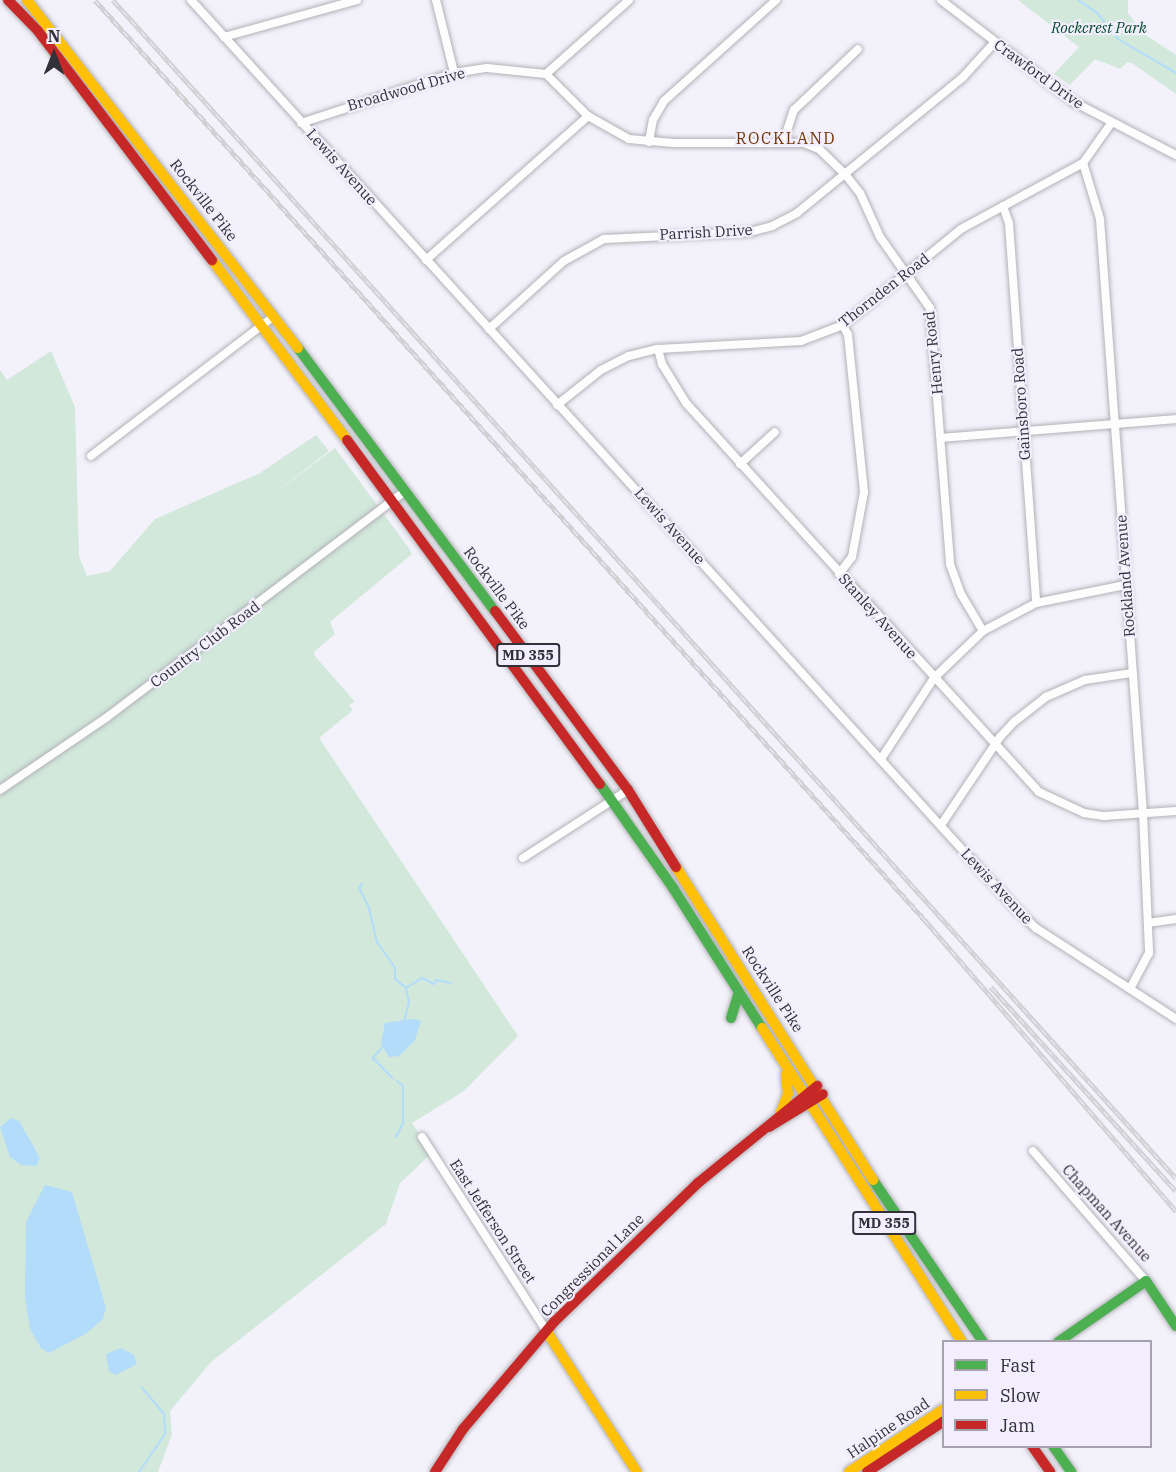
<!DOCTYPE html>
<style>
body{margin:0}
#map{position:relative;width:1176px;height:1472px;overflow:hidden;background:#f3f2fa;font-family:"IBM Plex Serif",serif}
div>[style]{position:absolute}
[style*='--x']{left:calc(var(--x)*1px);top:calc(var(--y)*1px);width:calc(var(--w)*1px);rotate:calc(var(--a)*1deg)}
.green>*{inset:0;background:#d1e8db}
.water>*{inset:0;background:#b2dcfa}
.stream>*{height:2px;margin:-1px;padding:0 1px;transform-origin:1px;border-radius:1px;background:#b2dcfa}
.roads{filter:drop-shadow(0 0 2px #b2b1b7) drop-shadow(0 0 2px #b2b1b7)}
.street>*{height:8px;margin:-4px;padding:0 4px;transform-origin:4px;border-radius:4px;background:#fdfdfe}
.fast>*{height:10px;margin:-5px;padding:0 5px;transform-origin:5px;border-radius:5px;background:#4caf50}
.slow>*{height:10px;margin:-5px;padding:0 5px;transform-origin:5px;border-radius:5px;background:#ffc107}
.jam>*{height:10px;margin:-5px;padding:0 5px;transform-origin:5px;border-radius:5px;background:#c62828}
.rail>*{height:4.5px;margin-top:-2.25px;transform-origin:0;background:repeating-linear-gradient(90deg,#f2eefd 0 7px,#d1d0d3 0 14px);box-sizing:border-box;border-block:2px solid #d1d0d3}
span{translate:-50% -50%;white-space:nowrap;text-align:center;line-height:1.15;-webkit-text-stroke:4.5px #f2eefd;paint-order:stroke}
.shield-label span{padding:2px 4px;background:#f2eefd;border:2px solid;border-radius:4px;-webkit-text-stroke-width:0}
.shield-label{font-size:14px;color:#323038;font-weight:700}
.park-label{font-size:15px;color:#024b27;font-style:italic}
.street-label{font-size:15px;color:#323038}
.neighbourhood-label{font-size:16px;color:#6f3402;letter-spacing:1.5px}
.legend{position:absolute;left:942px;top:1340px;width:210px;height:108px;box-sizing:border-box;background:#f2eefd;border:2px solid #a5a2ae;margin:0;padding:8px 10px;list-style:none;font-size:18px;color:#323038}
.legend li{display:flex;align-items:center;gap:12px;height:30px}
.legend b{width:30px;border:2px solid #a5a2ae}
.north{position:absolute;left:24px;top:24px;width:60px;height:60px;-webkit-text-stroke:4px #f2eefd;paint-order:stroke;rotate:0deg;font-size:16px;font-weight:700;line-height:24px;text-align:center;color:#323038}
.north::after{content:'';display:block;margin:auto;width:21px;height:27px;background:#323038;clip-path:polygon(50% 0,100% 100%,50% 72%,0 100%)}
</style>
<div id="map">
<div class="green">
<i style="clip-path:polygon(1018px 0,1128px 0,1128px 13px,1144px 34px,1176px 55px,1176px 94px,1132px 63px,1127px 62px,1120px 69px,1095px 59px,1070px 85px,1054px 74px,1079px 47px)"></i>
<i style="clip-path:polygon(51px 351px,75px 407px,79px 556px,87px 576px,110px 571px,155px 519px,260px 473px,316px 435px,329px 451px,263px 502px,335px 448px,408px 547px,412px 554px,330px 622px,335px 634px,315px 651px,314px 655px,355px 702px,349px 705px,353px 710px,319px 738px,518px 1036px,464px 1091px,412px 1123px,432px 1153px,400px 1183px,386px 1224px,211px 1362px,170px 1411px,172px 1434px,158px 1472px,0 1472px,0 370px,7px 380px)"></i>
</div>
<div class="water">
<i style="clip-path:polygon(414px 1019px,421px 1021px,415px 1040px,399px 1056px,389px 1057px,381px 1043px,385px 1023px)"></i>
<i style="clip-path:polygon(11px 1118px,19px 1121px,35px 1149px,40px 1159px,36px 1166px,21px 1165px,10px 1157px,0 1127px)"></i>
<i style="clip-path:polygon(45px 1185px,72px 1192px,106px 1308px,103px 1319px,87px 1333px,49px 1353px,41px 1348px,30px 1329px,25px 1298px,26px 1222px)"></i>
<i style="clip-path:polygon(121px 1348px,134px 1355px,137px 1364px,115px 1375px,109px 1371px,106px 1354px)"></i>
</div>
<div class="stream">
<i style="--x:1078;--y:0;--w:23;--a:34"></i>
<i style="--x:1097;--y:13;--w:33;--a:51"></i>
<i style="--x:1118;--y:39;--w:67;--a:30.4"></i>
<i style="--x:362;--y:884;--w:5;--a:127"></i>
<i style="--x:359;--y:888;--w:22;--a:63"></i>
<i style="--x:369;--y:908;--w:35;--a:77"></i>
<i style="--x:377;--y:942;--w:32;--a:55"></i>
<i style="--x:395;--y:968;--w:11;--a:90"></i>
<i style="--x:395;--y:979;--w:14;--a:39"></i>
<i style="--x:403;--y:1025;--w:23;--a:-75"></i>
<i style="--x:409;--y:1003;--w:15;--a:-101"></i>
<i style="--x:406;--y:988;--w:19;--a:-32"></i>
<i style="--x:422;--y:978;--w:13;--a:27"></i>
<i style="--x:434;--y:984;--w:4;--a:-63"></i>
<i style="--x:436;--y:980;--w:15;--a:11"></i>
<i style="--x:383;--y:1046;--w:16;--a:130"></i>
<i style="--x:373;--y:1058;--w:28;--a:46"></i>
<i style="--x:396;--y:1137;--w:16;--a:-63"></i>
<i style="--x:403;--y:1123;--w:37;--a:-90"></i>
<i style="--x:403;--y:1086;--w:8;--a:-140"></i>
<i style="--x:139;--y:1472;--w:46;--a:-55.6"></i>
<i style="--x:165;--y:1434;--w:20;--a:-93"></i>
<i style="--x:164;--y:1414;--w:35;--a:-130"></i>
</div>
<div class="roads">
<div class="street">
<i style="--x:191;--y:0;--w:1228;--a:47.77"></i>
<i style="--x:1016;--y:909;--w:28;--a:44"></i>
<i style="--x:1036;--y:928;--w:167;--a:33"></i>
<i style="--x:436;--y:0;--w:75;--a:76.1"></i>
<i style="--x:941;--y:0;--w:168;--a:37.5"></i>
<i style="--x:1074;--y:102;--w:115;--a:27.5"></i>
<i style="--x:224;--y:37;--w:138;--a:-15.5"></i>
<i style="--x:546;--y:74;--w:59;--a:45"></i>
<i style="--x:588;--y:116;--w:47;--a:29.3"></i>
<i style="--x:629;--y:139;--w:44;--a:5.2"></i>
<i style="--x:673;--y:143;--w:131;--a:0"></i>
<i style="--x:804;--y:143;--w:16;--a:22"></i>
<i style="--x:819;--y:149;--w:36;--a:44"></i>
<i style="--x:845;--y:174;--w:24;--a:52"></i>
<i style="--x:860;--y:193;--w:48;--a:65.6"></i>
<i style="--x:880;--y:237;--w:87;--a:54.8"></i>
<i style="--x:930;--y:308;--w:257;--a:85.5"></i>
<i style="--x:950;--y:564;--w:32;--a:70"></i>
<i style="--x:961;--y:594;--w:43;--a:59.3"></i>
<i style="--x:301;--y:123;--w:161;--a:-18.1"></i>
<i style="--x:454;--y:73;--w:33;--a:-9"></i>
<i style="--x:487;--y:68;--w:59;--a:5.8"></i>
<i style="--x:546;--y:74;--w:111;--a:-41.7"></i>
<i style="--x:784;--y:140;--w:32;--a:-72"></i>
<i style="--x:794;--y:110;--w:88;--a:-43.6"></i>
<i style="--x:649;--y:142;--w:22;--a:-80"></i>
<i style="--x:653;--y:120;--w:22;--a:-60"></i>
<i style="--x:664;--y:101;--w:151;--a:-42"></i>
<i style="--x:1083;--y:163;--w:59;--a:73.1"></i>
<i style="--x:1100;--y:219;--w:596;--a:85.86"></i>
<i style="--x:1143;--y:813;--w:140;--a:87.5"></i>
<i style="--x:1149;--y:953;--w:38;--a:118"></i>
<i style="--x:1003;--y:206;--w:18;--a:71"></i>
<i style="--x:1009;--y:223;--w:381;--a:85.9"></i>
<i style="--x:426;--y:260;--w:217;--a:-41.6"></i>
<i style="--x:489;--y:329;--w:101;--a:-42.2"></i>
<i style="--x:564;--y:261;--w:46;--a:-28.8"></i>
<i style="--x:604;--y:239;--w:146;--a:-2.7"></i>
<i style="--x:750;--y:232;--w:23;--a:-15"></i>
<i style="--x:772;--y:226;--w:28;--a:-27"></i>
<i style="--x:797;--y:213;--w:215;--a:-39.3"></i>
<i style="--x:963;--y:77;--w:47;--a:-47.6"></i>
<i style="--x:658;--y:349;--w:16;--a:75"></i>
<i style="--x:662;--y:364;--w:46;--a:58.4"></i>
<i style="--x:686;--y:403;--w:525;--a:47.78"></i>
<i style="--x:1039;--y:792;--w:50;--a:25"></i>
<i style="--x:1084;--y:813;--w:20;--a:9"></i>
<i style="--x:1104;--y:816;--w:72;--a:-4"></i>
<i style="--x:557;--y:405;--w:56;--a:-38.5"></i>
<i style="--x:601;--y:370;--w:31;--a:-27"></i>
<i style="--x:629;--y:356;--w:30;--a:-14"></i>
<i style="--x:658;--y:349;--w:143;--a:-3.2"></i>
<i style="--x:801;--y:341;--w:45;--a:-20.9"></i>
<i style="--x:843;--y:325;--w:152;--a:-39.1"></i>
<i style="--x:961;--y:229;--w:139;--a:-28.4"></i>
<i style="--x:1083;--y:163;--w:50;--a:-54.7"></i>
<i style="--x:941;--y:438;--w:236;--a:-4.6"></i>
<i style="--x:91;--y:456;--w:230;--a:-37.4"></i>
<i style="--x:740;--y:464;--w:47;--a:-42.4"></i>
<i style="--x:839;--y:574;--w:21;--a:-53"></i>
<i style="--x:852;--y:557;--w:66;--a:-79.5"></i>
<i style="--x:864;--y:492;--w:158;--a:-95.8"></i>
<i style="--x:848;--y:335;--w:11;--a:-117"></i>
<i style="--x:881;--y:759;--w:97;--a:-56.8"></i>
<i style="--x:934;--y:678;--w:68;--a:-43.8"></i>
<i style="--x:983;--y:631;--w:60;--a:-27.8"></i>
<i style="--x:1036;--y:603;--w:91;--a:-11.4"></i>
<i style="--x:0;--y:790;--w:128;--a:-34.2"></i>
<i style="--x:106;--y:718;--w:375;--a:-37.2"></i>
<i style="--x:941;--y:825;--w:106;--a:-56.2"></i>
<i style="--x:1000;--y:737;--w:21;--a:-47"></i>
<i style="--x:1014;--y:722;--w:41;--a:-38"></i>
<i style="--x:1046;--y:697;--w:43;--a:-23.6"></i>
<i style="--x:1085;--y:680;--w:48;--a:-8.5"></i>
<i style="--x:523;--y:858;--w:125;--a:-32.9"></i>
<i style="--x:1148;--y:923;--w:28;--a:-8"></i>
<i style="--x:422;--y:1137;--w:232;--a:57.3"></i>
<i style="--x:1033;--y:1151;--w:172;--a:49"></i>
</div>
<div class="fast">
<i style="--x:298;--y:348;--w:329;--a:53.2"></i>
<i style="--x:600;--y:784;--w:127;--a:54.9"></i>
<i style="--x:673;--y:888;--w:166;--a:57.6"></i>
<i style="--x:731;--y:1018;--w:27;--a:-73"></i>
<i style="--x:873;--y:1180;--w:196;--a:55.8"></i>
<i style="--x:1058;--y:1342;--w:107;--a:-34.7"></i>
<i style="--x:1146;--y:1281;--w:54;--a:56.3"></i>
<i style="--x:1053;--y:1446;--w:32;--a:55"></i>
</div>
<div class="slow">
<i style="--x:27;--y:0;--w:441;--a:52.1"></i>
<i style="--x:212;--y:260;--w:225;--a:53.1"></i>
<i style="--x:676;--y:867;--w:370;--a:57.8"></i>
<i style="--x:762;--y:1028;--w:372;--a:57.5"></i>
<i style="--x:781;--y:1112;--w:19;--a:-69"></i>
<i style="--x:788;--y:1094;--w:20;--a:-96"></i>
<i style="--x:547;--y:1332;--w:166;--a:57.3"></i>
<i style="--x:849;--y:1472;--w:114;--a:-33.6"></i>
</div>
<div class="jam">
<i style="--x:8;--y:0;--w:43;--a:45.9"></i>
<i style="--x:38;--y:31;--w:288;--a:52.8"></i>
<i style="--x:347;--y:440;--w:427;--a:53.7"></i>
<i style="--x:495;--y:611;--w:223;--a:53.4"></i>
<i style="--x:628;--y:790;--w:91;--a:58.1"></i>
<i style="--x:769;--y:1127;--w:63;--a:-31.4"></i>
<i style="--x:1032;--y:1446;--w:32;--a:55"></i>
<i style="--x:435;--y:1472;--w:51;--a:-56.9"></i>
<i style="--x:463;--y:1429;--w:142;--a:-49.6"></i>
<i style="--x:555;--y:1321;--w:199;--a:-44"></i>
<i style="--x:698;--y:1183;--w:154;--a:-39.2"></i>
<i style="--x:867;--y:1472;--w:92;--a:-33.5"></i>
</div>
</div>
<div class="rail">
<i style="--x:95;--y:0;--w:1238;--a:47.95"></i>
<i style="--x:924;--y:919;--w:386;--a:49.2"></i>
<i style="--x:113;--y:0;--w:1587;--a:47.94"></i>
<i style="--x:991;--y:987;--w:275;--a:47.8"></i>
</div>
<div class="shield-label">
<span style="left:528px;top:655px">MD 355</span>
<span style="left:884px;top:1223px">MD 355</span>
</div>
<div class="park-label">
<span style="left:1099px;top:28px">Rockcrest Park</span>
</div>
<div class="street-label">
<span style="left:1039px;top:74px;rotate:36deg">Crawford Drive</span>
<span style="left:406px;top:89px;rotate:-16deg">Broadwood Drive</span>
<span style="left:342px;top:167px;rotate:48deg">Lewis Avenue</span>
<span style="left:204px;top:200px;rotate:52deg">Rockville Pike</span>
<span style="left:706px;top:232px;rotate:-3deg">Parrish Drive</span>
<span style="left:884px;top:290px;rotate:-38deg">Thornden Road</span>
<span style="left:933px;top:353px;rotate:-96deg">Henry Road</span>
<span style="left:1021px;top:404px;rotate:-94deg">Gainsboro Road</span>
<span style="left:670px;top:526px;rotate:48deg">Lewis Avenue</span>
<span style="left:1125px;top:576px;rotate:-94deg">Rockland Avenue</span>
<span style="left:497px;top:588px;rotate:53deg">Rockville Pike</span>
<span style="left:878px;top:616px;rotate:48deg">Stanley Avenue</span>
<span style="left:205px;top:644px;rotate:-37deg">Country Club Road</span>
<span style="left:997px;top:886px;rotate:47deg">Lewis Avenue</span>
<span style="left:773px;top:989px;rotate:57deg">Rockville Pike</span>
<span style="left:1107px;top:1213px;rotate:48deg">Chapman Avenue</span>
<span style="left:493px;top:1221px;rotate:57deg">East Jefferson Street</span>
<span style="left:592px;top:1265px;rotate:-45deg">Congressional Lane</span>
<span style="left:888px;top:1428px;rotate:-34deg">Halpine Road</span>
</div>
<div class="neighbourhood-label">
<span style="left:786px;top:138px">ROCKLAND</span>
</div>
<ul class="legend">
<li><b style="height:8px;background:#4caf50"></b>Fast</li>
<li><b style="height:8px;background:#ffc107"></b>Slow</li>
<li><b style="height:8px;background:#c62828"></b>Jam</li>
</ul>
<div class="north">N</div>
</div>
